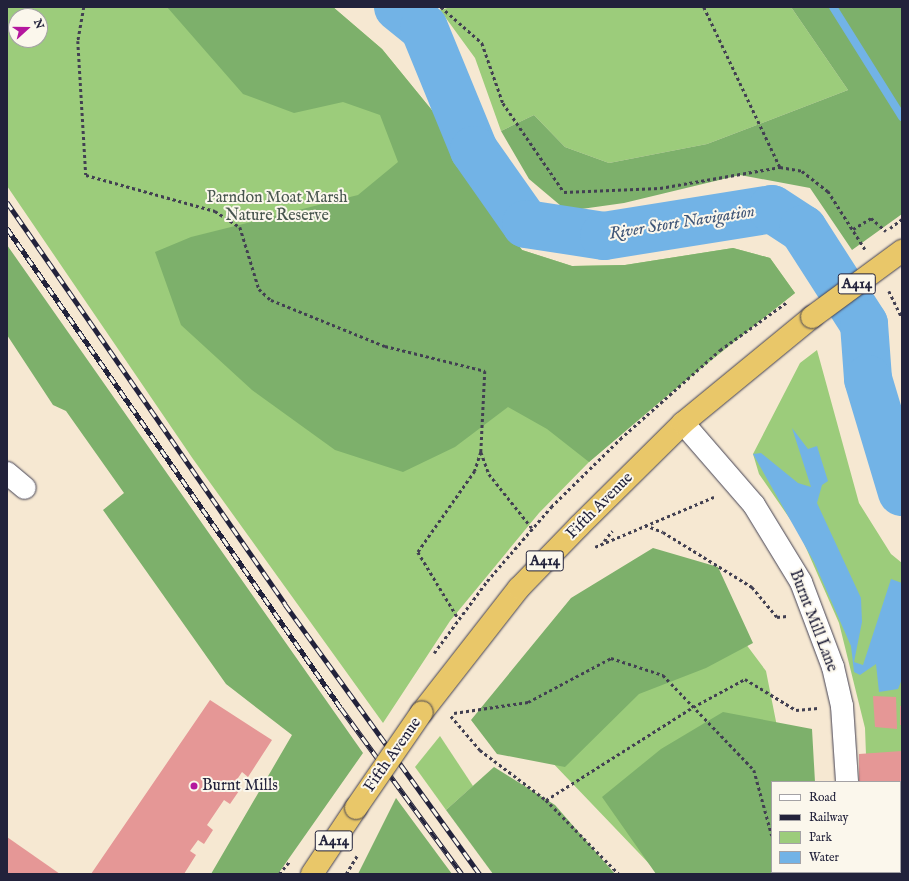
<!DOCTYPE html>
<style>
body{margin:0}
#map{position:relative;width:909px;height:881px;overflow:hidden;background:#f6e8d2;font-family:"IM FELL English",serif}
div>[style]{position:absolute}
[style*='--x']{left:calc(var(--x)*1px);top:calc(var(--y)*1px);width:calc(var(--w)*1px);rotate:calc(var(--a)*1deg)}
.green>*{inset:0;background:#9ccc7b}
.forest>*{inset:0;background:#7db06b}
.water>*{inset:0;background:#72b3e6}
.stream>*{height:8px;margin:-4px;padding:0 4px;transform-origin:4px;border-radius:4px;background:#72b3e6}
.river>*{height:48px;margin:-24px;padding:0 24px;transform-origin:24px;border-radius:24px;background:#72b3e6}
.building>*{inset:0;background:#e59796;transform-origin:0 0}
.path>*{height:2.5px;margin-top:-1.25px;transform-origin:0;background:repeating-linear-gradient(90deg,#424052 0 3px,transparent 0 6px)}
.roads{filter:drop-shadow(0 0 1px #424052) drop-shadow(0 0 1px #424052)}
.minor>*{height:22px;margin:-11px;padding:0 11px;transform-origin:11px;border-radius:11px;background:#fff}
.highway>*{height:22px;margin:-11px;padding:0 11px;transform-origin:11px;border-radius:11px;background:#e9c769}
.rail>*{height:4.5px;margin-top:-2.25px;transform-origin:0;background:repeating-linear-gradient(90deg,#fbf7ec 0 9px,#22223b 0 18px);box-sizing:border-box;border-block:1px solid #22223b}
.path-bridge>*{height:2.5px;margin-top:-1.25px;transform-origin:0;background:repeating-linear-gradient(90deg,#424052 0 3px,transparent 0 6px)}
.bridges{filter:drop-shadow(0 0 1px #424052) drop-shadow(0 0 1px #424052)}
.highway-bridge>*{height:22px;margin:-11px;padding:0 11px;transform-origin:11px;border-radius:11px;background:#e9c769}
.dots>*{width:11px;height:11px;translate:-50% -50%;box-sizing:border-box;border:2px solid #fbf7ec;border-radius:50%}
span{translate:-50% -50%;white-space:nowrap;text-align:center;line-height:1.15;-webkit-text-stroke:4px #fbf7ec;paint-order:stroke}
.shield-label span{padding:1px 3px;background:#fbf7ec;border:1px solid;border-radius:3px;-webkit-text-stroke-width:0}
.shield-label{font-size:15px;color:#22223b;font-weight:700}
.park-label{font-size:16px;color:#47554e}
.street-label{font-size:16px;color:#22223b}
.poi-label{font-size:16px;color:#22223b}
.left{translate:0 -50%;text-align:left}
.water-label{font-size:17px;color:#3e5577;font-style:italic}
.frame{position:absolute;inset:0;border:8px solid #22223b;pointer-events:none}
.legend{position:absolute;left:771px;top:781px;width:130px;height:92px;box-sizing:border-box;background:#fbf7ec;border:1px solid #a4a2a5;margin:0;padding:5px 7px;list-style:none;font-size:12px;color:#22223b}
.legend li{display:flex;align-items:center;gap:8px;height:20px}
.legend b{width:20px;border:1px solid #a4a2a5}
.north{position:absolute;left:8px;top:8px;width:40px;height:40px;box-sizing:border-box;background:#fbf7ec;border:1px solid #a4a2a5;border-radius:50%;rotate:69deg;font-size:11px;font-weight:700;line-height:16px;text-align:center;color:#22223b}
.north::after{content:'';display:block;margin:auto;width:14px;height:18px;background:#b5179e;clip-path:polygon(50% 0,100% 100%,50% 72%,0 100%)}
</style>
<div id="map">
<div class="green">
<i style="clip-path:polygon(evenodd,7px 7px,333px 7px,382px 49px,435px 114px,465px 174px,522px 250px,572px 266px,625px 265px,733px 248px,770px 258px,795px 293px,652px 408px,589px 462px,539px 513px,450px 621px,383px 723px,193px 459px,7px 186px,7px 7px,16px 16px,40px 16px,40px 40px,16px 40px,16px 16px)"></i>
<i style="clip-path:polygon(451px 7px,791px 7px,848px 90px,707px 144px,609px 163px,565px 147px,534px 115px,501px 131px,475px 58px,440px 10px)"></i>
<i style="clip-path:polygon(817px 350px,859px 503px,891px 554px,902px 563px,902px 874px,871px 872px,900px 872px,900px 782px,867px 782px,865px 728px,839px 623px,799px 532px,759px 474px,753px 454px,800px 363px)"></i>
<i style="clip-path:polygon(689px 568px,766px 671px,788px 782px,772px 782px,772px 872px,659px 874px,525px 734px)"></i>
<i style="clip-path:polygon(440px 736px,473px 786px,446px 810px,415px 767px)"></i>
</div>
<div class="forest">
<i style="clip-path:polygon(167px 7px,333px 7px,382px 49px,435px 114px,465px 174px,522px 250px,572px 266px,625px 265px,733px 248px,770px 258px,795px 293px,708px 361px,589px 462px,547px 429px,508px 407px,455px 447px,403px 472px,335px 450px,252px 390px,181px 325px,155px 252px,191px 237px,358px 195px,398px 162px,380px 115px,343px 102px,294px 113px,243px 94px)"></i>
<i style="clip-path:polygon(791px 7px,902px 7px,902px 214px,852px 250px,810px 188px,740px 175px,624px 203px,567px 211px,529px 179px,501px 131px,534px 115px,565px 147px,609px 163px,707px 144px,848px 90px)"></i>
<i style="clip-path:polygon(7px 245px,363px 753px,278px 874px,211px 874px,292px 735px,226px 684px,103px 510px,124px 493px,66px 411px,53px 405px,7px 335px)"></i>
<i style="clip-path:polygon(653px 548px,718px 567px,753px 643px,706px 668px,639px 694px,565px 767px,497px 754px,471px 720px,571px 598px)"></i>
<i style="clip-path:polygon(723px 712px,812px 729px,815px 782px,772px 782px,772px 872px,824px 874px,656px 874px,602px 797px,661px 749px)"></i>
<i style="clip-path:polygon(494px 767px,555px 805px,615px 874px,493px 874px,446px 810px)"></i>
<i style="clip-path:polygon(396px 798px,421px 832px,452px 874px,358px 874px)"></i>
</div>
<div class="water">
<i style="clip-path:polygon(792px 428px,808px 449px,817px 446px,828px 481px,822px 485px,817px 503px,861px 598px,862px 622px,854px 662px,863px 665px,891px 579px,902px 583px,902px 679px,898px 689px,879px 692px,876px 664px,860px 675px,854px 672px,851px 646px,814px 562px,753px 454px,761px 453px,798px 483px,811px 487px)"></i>
</div>
<div class="stream">
<i style="--x:833;--y:7;--w:130;--a:57.9"></i>
</div>
<div class="river">
<i style="--x:398;--y:7;--w:33;--a:39"></i>
<i style="--x:424;--y:28;--w:132;--a:67.7"></i>
<i style="--x:474;--y:150;--w:90;--a:54.9"></i>
<i style="--x:526;--y:224;--w:79;--a:8.7"></i>
<i style="--x:604;--y:236;--w:170;--a:-9.1"></i>
<i style="--x:772;--y:209;--w:37;--a:33"></i>
<i style="--x:803;--y:229;--w:113;--a:57.3"></i>
<i style="--x:864;--y:324;--w:55;--a:85.8"></i>
<i style="--x:868;--y:379;--w:118;--a:73.3"></i>
</div>
<div class="building">
<i style="clip-path:polygon(873px 696px,896px 697px,897px 729px,875px 727px)"></i>
<i style="clip-path:polygon(210px 700px,272px 740px,248px 777px,242px 772px,234px 784px,241px 788px,230px 804px,224px 800px,207px 825px,213px 830px,204px 844px,198px 840px,190px 851px,196px 855px,184px 874px,91px 874px)"></i>
<i style="left:900px;top:706px;width:2px;height:19px"></i>
<i style="clip-path:polygon(902px 751px,902px 874px,874px 874px,900px 872px,900px 782px,859px 782px,859px 754px)"></i>
<i style="clip-path:polygon(7px 837px,60px 874px,7px 874px)"></i>
</div>
<div class="path">
<i style="--x:84;--y:7;--w:35;--a:100"></i>
<i style="--x:78;--y:41;--w:134;--a:86.6"></i>
<i style="--x:86;--y:175;--w:134;--a:15.6"></i>
<i style="--x:215;--y:211;--w:30;--a:33"></i>
<i style="--x:240;--y:227;--w:65;--a:73"></i>
<i style="--x:259;--y:289;--w:16;--a:43"></i>
<i style="--x:271;--y:300;--w:123;--a:22"></i>
<i style="--x:385;--y:346;--w:103;--a:14"></i>
<i style="--x:485;--y:371;--w:81;--a:92.8"></i>
<i style="--x:481;--y:452;--w:20;--a:108"></i>
<i style="--x:475;--y:471;--w:99;--a:125.1"></i>
<i style="--x:418;--y:552;--w:77;--a:58.8"></i>
<i style="--x:441;--y:7;--w:55;--a:41.3"></i>
<i style="--x:482;--y:43;--w:64;--a:70.7"></i>
<i style="--x:503;--y:103;--w:108;--a:55.6"></i>
<i style="--x:564;--y:192;--w:96;--a:-2.4"></i>
<i style="--x:660;--y:188;--w:122;--a:-9.9"></i>
<i style="--x:780;--y:167;--w:22;--a:10"></i>
<i style="--x:802;--y:171;--w:33;--a:38"></i>
<i style="--x:828;--y:191;--w:69;--a:57.5"></i>
<i style="--x:704;--y:7;--w:177;--a:64.6"></i>
<i style="--x:853;--y:229;--w:21;--a:-31"></i>
<i style="--x:871;--y:218;--w:20;--a:41"></i>
<i style="--x:889;--y:291;--w:30;--a:64"></i>
<i style="--x:481;--y:452;--w:23;--a:70"></i>
<i style="--x:489;--y:474;--w:69;--a:51.5"></i>
<i style="--x:645;--y:525;--w:19;--a:21"></i>
<i style="--x:663;--y:532;--w:105;--a:31.7"></i>
<i style="--x:752;--y:587;--w:39;--a:50"></i>
<i style="--x:777;--y:617;--w:10;--a:-6"></i>
<i style="--x:604;--y:541;--w:13;--a:-51"></i>
<i style="--x:595;--y:547;--w:129;--a:-22.8"></i>
<i style="--x:434;--y:653;--w:89;--a:-53.6"></i>
<i style="--x:487;--y:581;--w:98;--a:-49.1"></i>
<i style="--x:551;--y:507;--w:97;--a:-44.6"></i>
<i style="--x:620;--y:439;--w:134;--a:-41.7"></i>
<i style="--x:720;--y:350;--w:82;--a:-35.6"></i>
<i style="--x:454;--y:713;--w:75;--a:-8.5"></i>
<i style="--x:528;--y:702;--w:94;--a:-27.9"></i>
<i style="--x:611;--y:658;--w:55;--a:18.1"></i>
<i style="--x:663;--y:675;--w:132;--a:46.2"></i>
<i style="--x:754;--y:770;--w:68;--a:74.7"></i>
<i style="--x:451;--y:716;--w:45;--a:49.5"></i>
<i style="--x:480;--y:750;--w:83;--a:37.1"></i>
<i style="--x:546;--y:800;--w:104;--a:45.4"></i>
<i style="--x:546;--y:800;--w:174;--a:-32.3"></i>
<i style="--x:693;--y:707;--w:59;--a:-28.3"></i>
<i style="--x:745;--y:679;--w:60;--a:31.3"></i>
<i style="--x:796;--y:710;--w:22;--a:-5"></i>
<i style="--x:782;--y:872;--w:2;--a:90"></i>
<i style="--x:279;--y:874;--w:16;--a:-50"></i>
<i style="--x:346;--y:874;--w:21;--a:-59"></i>
</div>
<div class="roads">
<div class="minor">
<i style="--x:683;--y:423;--w:108;--a:49.1"></i>
<i style="--x:754;--y:505;--w:90;--a:58.6"></i>
<i style="--x:801;--y:582;--w:91;--a:69.4"></i>
<i style="--x:833;--y:667;--w:40;--a:77"></i>
<i style="--x:842;--y:706;--w:76;--a:86.2"></i>
<i style="--x:7;--y:473;--w:23;--a:40"></i>
<i style="--x:853;--y:872;--w:2;--a:90"></i>
</div>
<div class="highway">
<i style="--x:422;--y:712;--w:157;--a:-52"></i>
<i style="--x:519;--y:588;--w:86;--a:-45.9"></i>
<i style="--x:579;--y:526;--w:146;--a:-44.7"></i>
<i style="--x:683;--y:423;--w:167;--a:-39.4"></i>
<i style="--x:312;--y:874;--w:79;--a:-56.3"></i>
</div>
</div>
<div class="rail">
<i style="--x:7;--y:202;--w:489;--a:55.3"></i>
<i style="--x:285;--y:604;--w:333;--a:54.2"></i>
<i style="--x:7;--y:228;--w:585;--a:55.17"></i>
<i style="--x:341;--y:708;--w:205;--a:53.9"></i>
</div>
<div class="path-bridge">
<i style="--x:890;--y:228;--w:15;--a:-37"></i>
</div>
<div class="bridges">
<div class="highway-bridge">
<i style="--x:812;--y:317;--w:112;--a:-36.3"></i>
<i style="--x:356;--y:808;--w:116;--a:-55.5"></i>
</div>
</div>
<div class="dots">
<i style="left:194px;top:786px;background:#b5179e"></i>
</div>
<div class="shield-label">
<span style="left:857px;top:284px">A414</span>
<span style="left:545px;top:561px">A414</span>
<span style="left:334px;top:841px">A414</span>
</div>
<div class="park-label">
<span style="left:277px;top:207px">Parndon Moat Marsh<br>Nature Reserve</span>
</div>
<div class="street-label">
<span style="left:600px;top:506px;rotate:-45deg">Fifth Avenue</span>
<span style="left:813px;top:621px;rotate:69deg">Burnt Mill Lane</span>
<span style="left:393px;top:755px;rotate:-55deg">Fifth Avenue</span>
</div>
<div class="poi-label">
<span class="left" style="left:202px;top:786px">Burnt Mills</span>
</div>
<div class="water-label">
<span style="left:682px;top:223px;rotate:-9deg">River Stort Navigation</span>
</div>
<div class="frame"></div>
<ul class="legend">
<li><b style="height:5px;background:#fff"></b>Road</li>
<li><b style="height:5px;background:#22223b"></b>Railway</li>
<li><b style="height:11px;background:#9ccc7b"></b>Park</li>
<li><b style="height:11px;background:#72b3e6"></b>Water</li>
</ul>
<div class="north">N</div>
</div>
